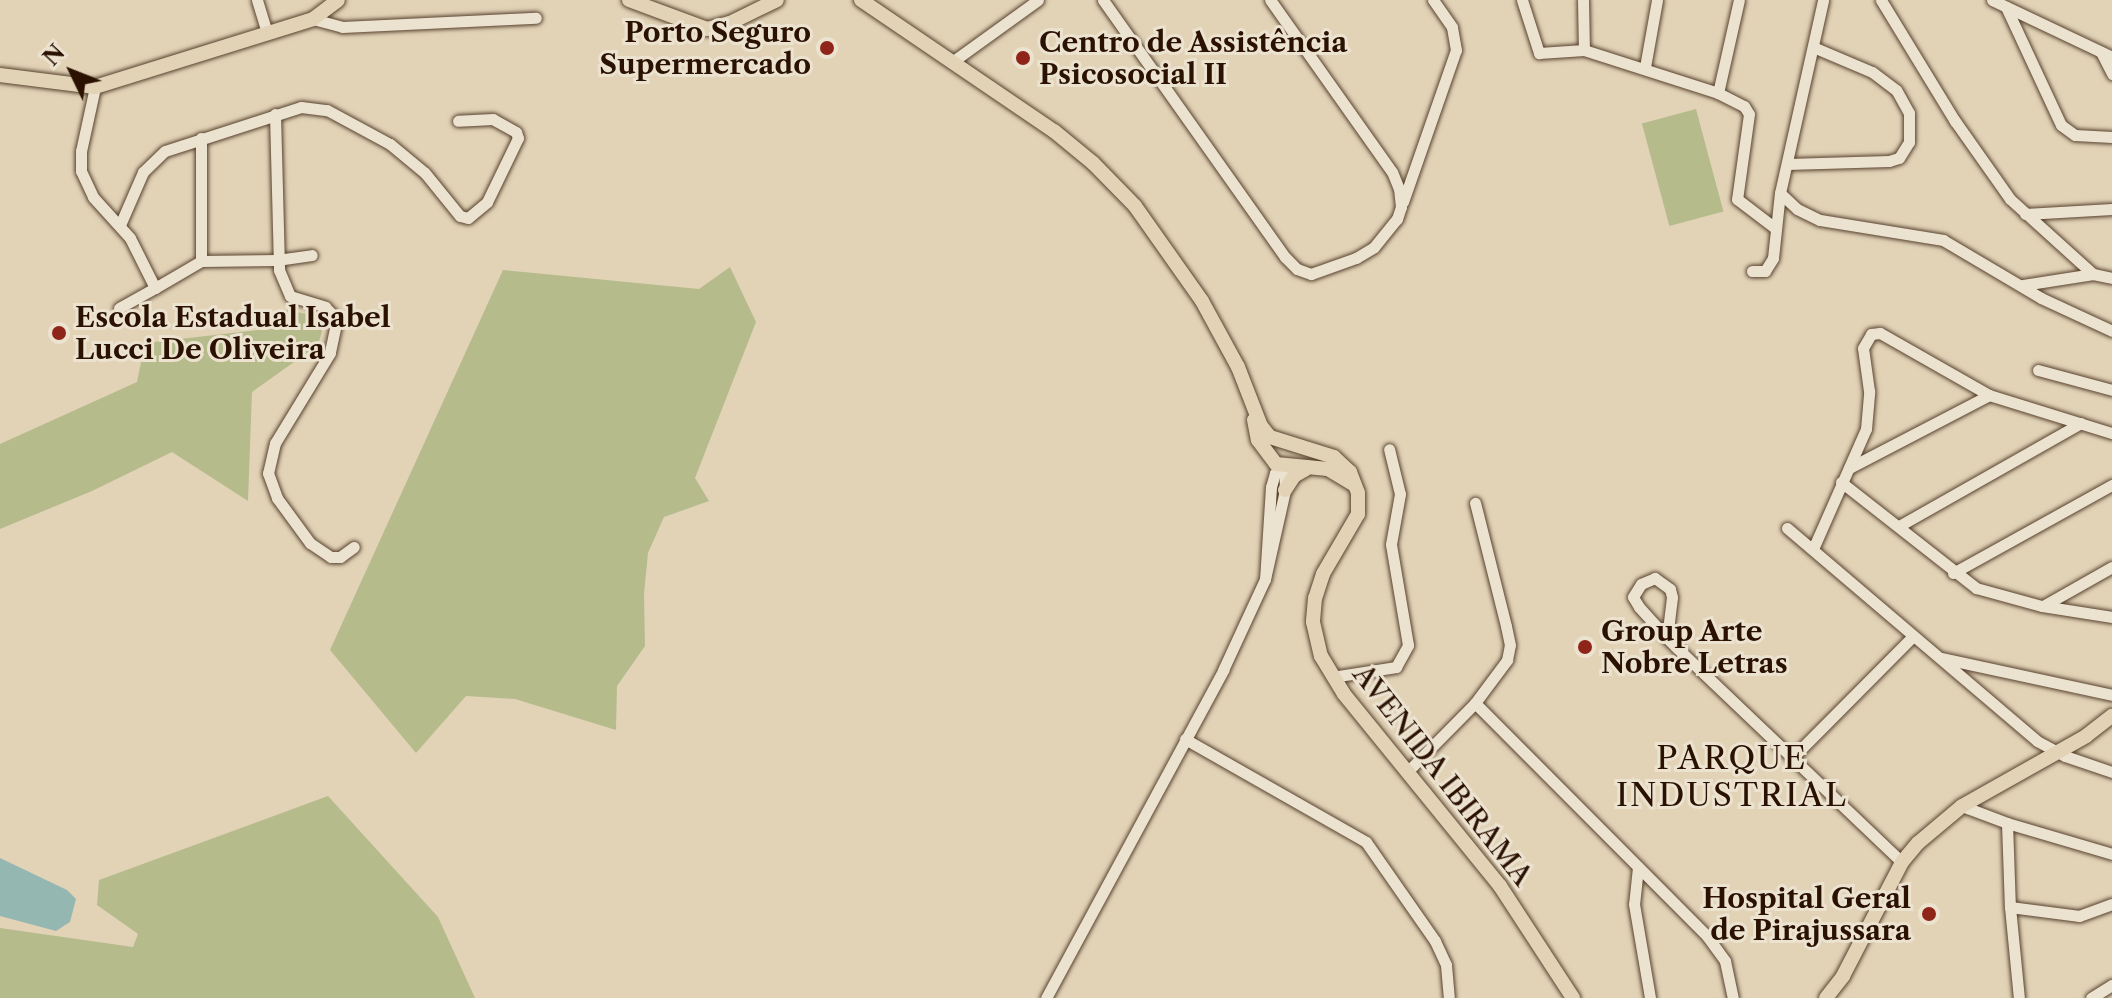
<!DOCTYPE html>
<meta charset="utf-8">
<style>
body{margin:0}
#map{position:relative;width:2112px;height:998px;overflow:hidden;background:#e2d3b7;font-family:"Libre Caslon Text",serif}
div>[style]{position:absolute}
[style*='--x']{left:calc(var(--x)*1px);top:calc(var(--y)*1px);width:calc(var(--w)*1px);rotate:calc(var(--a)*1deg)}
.green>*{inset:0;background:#b6bb8c;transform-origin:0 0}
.water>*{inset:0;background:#95b7b2}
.roads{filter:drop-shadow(0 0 2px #58422e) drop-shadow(0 0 2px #58422e)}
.minor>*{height:11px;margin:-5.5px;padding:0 5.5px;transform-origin:5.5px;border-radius:5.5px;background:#ece2d0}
.major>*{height:14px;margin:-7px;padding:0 7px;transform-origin:7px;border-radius:7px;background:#e2d3b7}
.dots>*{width:22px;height:22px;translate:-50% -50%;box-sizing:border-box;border:4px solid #ece2d0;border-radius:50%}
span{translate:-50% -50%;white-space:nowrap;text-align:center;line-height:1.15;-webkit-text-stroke:6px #ece2d0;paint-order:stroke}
.poi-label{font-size:28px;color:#2a1100;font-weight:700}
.right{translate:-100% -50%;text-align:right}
.left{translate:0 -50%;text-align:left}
.street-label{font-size:28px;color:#2a1100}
.quarter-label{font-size:32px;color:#2a1100;letter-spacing:2px}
.north{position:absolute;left:32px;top:32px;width:80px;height:80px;-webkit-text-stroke:6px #ece2d0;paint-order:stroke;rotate:313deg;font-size:22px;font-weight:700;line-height:32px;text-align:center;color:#2a1100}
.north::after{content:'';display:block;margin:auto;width:28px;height:36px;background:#2a1100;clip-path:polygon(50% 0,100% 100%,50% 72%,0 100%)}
</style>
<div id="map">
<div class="green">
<i style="left:1696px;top:109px;width:106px;height:56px;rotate:75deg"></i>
<i style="clip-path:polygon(730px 267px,756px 322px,695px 478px,709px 501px,664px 517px,648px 553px,644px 594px,645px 646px,617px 686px,616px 730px,515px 699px,466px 696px,416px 753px,330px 650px,503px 270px,699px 289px)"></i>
<i style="clip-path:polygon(281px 309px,317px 316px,322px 331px,318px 345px,252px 392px,248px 501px,172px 452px,92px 491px,0 529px,0 444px,137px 382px,145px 343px,259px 330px)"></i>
<i style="clip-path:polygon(328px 796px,438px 917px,475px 998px,0 998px,0 928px,133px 947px,138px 934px,97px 905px,99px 880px)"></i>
</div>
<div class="water">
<i style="clip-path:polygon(0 858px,67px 890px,76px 899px,70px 922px,56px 931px,0 916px)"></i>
</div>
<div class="roads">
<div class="minor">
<i style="--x:257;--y:0;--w:34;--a:73"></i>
<i style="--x:1103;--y:0;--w:315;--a:54.7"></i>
<i style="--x:1285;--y:257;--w:17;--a:45"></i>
<i style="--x:1297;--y:269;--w:15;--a:20"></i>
<i style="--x:1311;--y:274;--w:48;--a:-19.6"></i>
<i style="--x:1356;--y:258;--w:21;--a:-31"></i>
<i style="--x:1374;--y:247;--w:36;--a:-51"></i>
<i style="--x:1397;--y:219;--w:13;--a:-72"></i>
<i style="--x:1401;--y:207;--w:18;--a:-96"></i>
<i style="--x:1399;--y:189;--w:18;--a:-112"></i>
<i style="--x:1392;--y:172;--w:211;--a:-125.3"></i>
<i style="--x:1522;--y:0;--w:56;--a:72.2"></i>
<i style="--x:1539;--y:53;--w:45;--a:-3.8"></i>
<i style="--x:1584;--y:50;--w:141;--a:17.8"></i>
<i style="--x:1718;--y:93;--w:29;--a:27"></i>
<i style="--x:1744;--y:106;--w:9;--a:58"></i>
<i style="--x:1749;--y:114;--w:86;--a:98"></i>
<i style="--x:1737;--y:199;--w:48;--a:37.3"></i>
<i style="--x:1583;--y:0;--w:50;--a:88.9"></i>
<i style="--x:1881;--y:0;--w:142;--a:58.6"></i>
<i style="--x:1955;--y:121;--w:95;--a:54.8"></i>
<i style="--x:2010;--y:199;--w:112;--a:42.1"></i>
<i style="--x:2093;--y:274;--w:19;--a:12"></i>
<i style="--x:1992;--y:0;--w:133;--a:25.4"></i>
<i style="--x:2006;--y:7;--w:130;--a:65"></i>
<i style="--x:2061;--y:125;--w:17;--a:36"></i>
<i style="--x:2075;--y:135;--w:37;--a:3"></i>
<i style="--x:313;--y:19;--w:30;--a:15"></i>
<i style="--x:342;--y:27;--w:194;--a:-2.7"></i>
<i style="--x:2101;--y:52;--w:25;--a:63"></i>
<i style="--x:952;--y:62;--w:106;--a:-35.8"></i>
<i style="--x:1645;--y:67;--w:68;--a:-79.8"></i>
<i style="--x:95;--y:87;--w:66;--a:102.3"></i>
<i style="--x:81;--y:151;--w:20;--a:90"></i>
<i style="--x:81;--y:171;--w:29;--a:65"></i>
<i style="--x:93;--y:197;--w:55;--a:47.9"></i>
<i style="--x:130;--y:238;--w:56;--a:63.4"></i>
<i style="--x:155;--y:288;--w:53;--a:-30.4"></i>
<i style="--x:201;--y:261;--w:76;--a:-0.8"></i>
<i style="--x:277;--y:260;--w:35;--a:-8"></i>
<i style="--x:1718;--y:93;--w:95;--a:-77.3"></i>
<i style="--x:275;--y:114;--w:156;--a:88.5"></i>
<i style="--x:279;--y:270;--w:28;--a:67"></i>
<i style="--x:290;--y:296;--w:37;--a:17"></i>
<i style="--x:325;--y:307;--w:17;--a:45"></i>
<i style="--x:337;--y:319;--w:35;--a:102"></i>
<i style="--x:330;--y:353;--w:105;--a:121.4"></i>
<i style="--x:275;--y:443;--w:31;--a:103"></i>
<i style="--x:268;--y:473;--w:27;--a:70"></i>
<i style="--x:277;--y:498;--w:56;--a:53.7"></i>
<i style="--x:310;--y:543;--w:25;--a:34"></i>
<i style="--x:331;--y:557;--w:9;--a:0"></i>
<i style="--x:340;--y:557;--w:17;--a:-36"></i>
<i style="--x:1787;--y:164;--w:102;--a:-1.7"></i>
<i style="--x:1889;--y:161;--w:10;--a:-17"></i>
<i style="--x:1899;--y:158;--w:19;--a:-58"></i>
<i style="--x:1909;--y:142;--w:29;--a:-90"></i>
<i style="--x:1909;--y:113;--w:26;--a:-119"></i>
<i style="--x:1896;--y:90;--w:30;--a:-143"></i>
<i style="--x:1872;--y:72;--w:64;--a:-157"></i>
<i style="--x:1780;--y:193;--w:23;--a:43"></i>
<i style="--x:1797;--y:209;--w:25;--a:26"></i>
<i style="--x:1820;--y:220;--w:125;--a:9.2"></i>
<i style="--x:1943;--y:240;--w:114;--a:30.6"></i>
<i style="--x:2041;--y:298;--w:78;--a:24.9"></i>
<i style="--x:1403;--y:202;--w:161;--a:-70.8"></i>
<i style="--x:1456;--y:50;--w:23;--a:-100"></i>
<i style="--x:1452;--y:27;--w:33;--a:-125"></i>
<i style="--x:2025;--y:214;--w:87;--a:-3.3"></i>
<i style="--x:120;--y:225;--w:58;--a:-66.5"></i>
<i style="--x:143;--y:172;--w:30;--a:-44"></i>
<i style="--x:165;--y:151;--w:143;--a:-17.9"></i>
<i style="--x:301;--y:107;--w:26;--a:7"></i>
<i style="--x:327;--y:110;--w:72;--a:28.4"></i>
<i style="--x:390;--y:144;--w:45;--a:39.6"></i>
<i style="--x:425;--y:173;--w:55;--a:50.9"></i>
<i style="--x:460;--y:216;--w:8;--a:14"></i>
<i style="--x:468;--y:218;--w:25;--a:-40"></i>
<i style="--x:487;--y:202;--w:71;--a:-64.2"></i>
<i style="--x:518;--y:138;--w:6;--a:-108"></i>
<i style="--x:516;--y:132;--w:26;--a:-151"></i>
<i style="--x:493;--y:119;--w:35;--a:177"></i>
<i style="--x:201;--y:261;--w:123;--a:-90"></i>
<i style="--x:1752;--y:271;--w:13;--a:0"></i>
<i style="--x:1765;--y:271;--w:15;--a:-58"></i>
<i style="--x:1773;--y:258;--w:65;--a:-83.9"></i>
<i style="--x:1780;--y:193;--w:198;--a:-77.4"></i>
<i style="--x:2023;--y:285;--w:71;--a:-8.9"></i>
<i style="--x:119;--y:308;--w:41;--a:-29.1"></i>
<i style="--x:2038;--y:370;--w:77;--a:15.1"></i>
<i style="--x:1849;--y:468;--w:158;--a:-27.5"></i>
<i style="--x:1841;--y:482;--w:172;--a:38.1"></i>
<i style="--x:1976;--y:588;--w:68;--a:15.3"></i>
<i style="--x:2042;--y:606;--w:71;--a:8.9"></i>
<i style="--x:1899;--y:526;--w:209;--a:-29.5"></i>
<i style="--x:1787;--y:528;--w:328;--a:40.4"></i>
<i style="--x:2037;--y:741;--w:32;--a:28"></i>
<i style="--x:2065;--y:756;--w:50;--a:18.8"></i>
<i style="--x:1813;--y:549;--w:131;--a:-66.2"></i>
<i style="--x:1866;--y:429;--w:38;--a:-85"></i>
<i style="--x:1869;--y:391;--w:43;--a:-97.9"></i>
<i style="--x:1863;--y:348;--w:16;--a:-60"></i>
<i style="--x:1871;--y:334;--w:9;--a:-6"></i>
<i style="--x:1880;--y:333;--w:125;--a:29.6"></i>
<i style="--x:1989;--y:395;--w:129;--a:17.2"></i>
<i style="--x:1953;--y:573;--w:182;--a:-29"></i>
<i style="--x:2043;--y:606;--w:79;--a:-29.5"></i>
<i style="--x:1667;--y:638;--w:41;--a:-83"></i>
<i style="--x:1672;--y:597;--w:8;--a:-104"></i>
<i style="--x:1670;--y:589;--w:19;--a:-144"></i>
<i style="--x:1655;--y:578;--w:15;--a:157"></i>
<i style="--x:1641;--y:584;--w:15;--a:122"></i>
<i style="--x:1633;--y:597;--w:12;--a:59"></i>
<i style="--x:1639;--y:607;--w:42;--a:47.9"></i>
<i style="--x:1667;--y:638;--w:14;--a:45"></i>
<i style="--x:1677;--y:648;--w:311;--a:43.6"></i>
<i style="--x:1941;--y:658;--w:175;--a:12.2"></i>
<i style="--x:1332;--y:677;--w:65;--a:-8.9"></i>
<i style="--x:1396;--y:667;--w:25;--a:-61"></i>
<i style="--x:1408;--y:645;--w:102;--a:-99.6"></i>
<i style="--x:1391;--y:544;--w:51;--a:-79.8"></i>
<i style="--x:1400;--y:494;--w:46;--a:-103.7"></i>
<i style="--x:1475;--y:703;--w:329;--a:45.1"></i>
<i style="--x:1707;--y:936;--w:31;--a:54"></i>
<i style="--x:1725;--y:961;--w:38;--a:78"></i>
<i style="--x:1185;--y:739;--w:208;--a:29.6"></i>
<i style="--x:1366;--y:842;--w:121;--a:55.1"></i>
<i style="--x:1435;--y:941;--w:26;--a:65"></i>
<i style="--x:1446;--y:965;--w:33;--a:85"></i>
<i style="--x:1793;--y:757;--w:170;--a:-45.2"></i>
<i style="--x:1408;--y:771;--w:95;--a:-45.4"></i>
<i style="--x:1475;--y:703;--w:54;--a:-53.3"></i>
<i style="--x:1507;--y:660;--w:15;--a:-79"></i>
<i style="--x:1510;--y:645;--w:19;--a:-102"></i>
<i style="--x:1506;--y:626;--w:127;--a:-104.1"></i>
<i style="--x:1962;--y:806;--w:48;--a:20.7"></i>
<i style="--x:2007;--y:823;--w:109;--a:16.4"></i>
<i style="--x:2007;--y:823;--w:84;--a:88"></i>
<i style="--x:2010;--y:907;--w:91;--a:84.4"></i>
<i style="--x:1638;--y:867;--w:37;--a:96"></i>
<i style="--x:1634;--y:904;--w:95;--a:80.3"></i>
<i style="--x:2010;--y:907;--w:70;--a:7.4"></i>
<i style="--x:2079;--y:916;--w:35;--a:-20"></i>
<i style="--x:1046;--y:998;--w:373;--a:-61.6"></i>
<i style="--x:1223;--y:670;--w:100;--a:-65.2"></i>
<i style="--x:1265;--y:579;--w:91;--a:-77.3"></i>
<i style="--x:1285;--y:490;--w:23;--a:-92"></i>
<i style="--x:1284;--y:467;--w:11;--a:146"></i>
<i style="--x:1275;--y:473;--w:15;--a:106"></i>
<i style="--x:1271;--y:487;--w:92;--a:93.7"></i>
<i style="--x:2091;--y:998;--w:25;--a:-32"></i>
</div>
<div class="major">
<i style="--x:629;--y:0;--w:83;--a:20.4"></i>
<i style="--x:707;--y:29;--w:24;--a:-15"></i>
<i style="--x:730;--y:23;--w:52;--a:-26.1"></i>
<i style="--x:861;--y:0;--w:233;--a:34.2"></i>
<i style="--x:1054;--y:131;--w:50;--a:39.4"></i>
<i style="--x:1093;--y:163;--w:60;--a:45.7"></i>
<i style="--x:1135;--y:206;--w:116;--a:54.8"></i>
<i style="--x:1202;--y:301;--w:75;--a:61.4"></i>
<i style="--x:1238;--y:367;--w:63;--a:68.7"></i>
<i style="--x:1261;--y:426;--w:14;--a:51"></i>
<i style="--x:1270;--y:437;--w:67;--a:17.4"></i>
<i style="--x:1334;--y:457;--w:22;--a:43"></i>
<i style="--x:1350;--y:472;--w:22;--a:69"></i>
<i style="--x:1358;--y:493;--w:21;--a:90"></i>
<i style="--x:1358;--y:514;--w:69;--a:120.3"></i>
<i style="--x:1323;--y:574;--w:25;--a:108"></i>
<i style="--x:1315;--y:598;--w:24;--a:95"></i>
<i style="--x:1313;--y:622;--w:35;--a:77"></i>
<i style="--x:1321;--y:656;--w:44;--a:58.8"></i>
<i style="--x:1344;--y:694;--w:247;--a:50.9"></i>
<i style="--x:1500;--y:886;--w:134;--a:56.9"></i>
<i style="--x:0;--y:75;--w:96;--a:7.2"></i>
<i style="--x:95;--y:87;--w:228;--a:-17.3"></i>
<i style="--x:313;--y:19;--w:31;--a:-37"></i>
<i style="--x:1254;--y:420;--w:20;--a:79"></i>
<i style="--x:1258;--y:440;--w:30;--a:53"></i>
<i style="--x:1276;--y:464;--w:52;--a:5.5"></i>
<i style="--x:1328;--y:469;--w:31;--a:31"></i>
<i style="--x:1285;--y:490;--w:17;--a:-57"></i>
<i style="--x:1294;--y:476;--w:14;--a:-30"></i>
<i style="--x:1826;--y:998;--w:28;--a:-52"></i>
<i style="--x:1843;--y:976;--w:128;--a:-62.6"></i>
<i style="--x:1902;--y:862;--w:25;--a:-50"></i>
<i style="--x:1918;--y:843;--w:57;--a:-40.1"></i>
<i style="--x:1962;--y:806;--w:142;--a:-29.4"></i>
<i style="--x:2086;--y:736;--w:33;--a:-38"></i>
</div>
</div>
<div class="dots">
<i style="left:827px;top:48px;background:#8f2418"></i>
<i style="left:1023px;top:58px;background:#8f2418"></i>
<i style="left:59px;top:333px;background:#8f2418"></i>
<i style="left:1585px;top:647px;background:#8f2418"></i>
<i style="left:1929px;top:914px;background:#8f2418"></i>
</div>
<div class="poi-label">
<span class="right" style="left:811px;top:48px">Porto Seguro<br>Supermercado</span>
<span class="left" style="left:1039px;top:58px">Centro de Assistência<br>Psicosocial II</span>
<span class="left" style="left:75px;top:333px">Escola Estadual Isabel<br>Lucci De Oliveira</span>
<span class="left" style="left:1601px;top:647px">Group Arte<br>Nobre Letras</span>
<span class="right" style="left:1911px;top:914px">Hospital Geral<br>de Pirajussara</span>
</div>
<div class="street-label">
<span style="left:1443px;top:775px;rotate:52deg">AVENIDA IBIRAMA</span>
</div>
<div class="quarter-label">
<span style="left:1732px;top:777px">PARQUE<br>INDUSTRIAL</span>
</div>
<div class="north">N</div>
</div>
